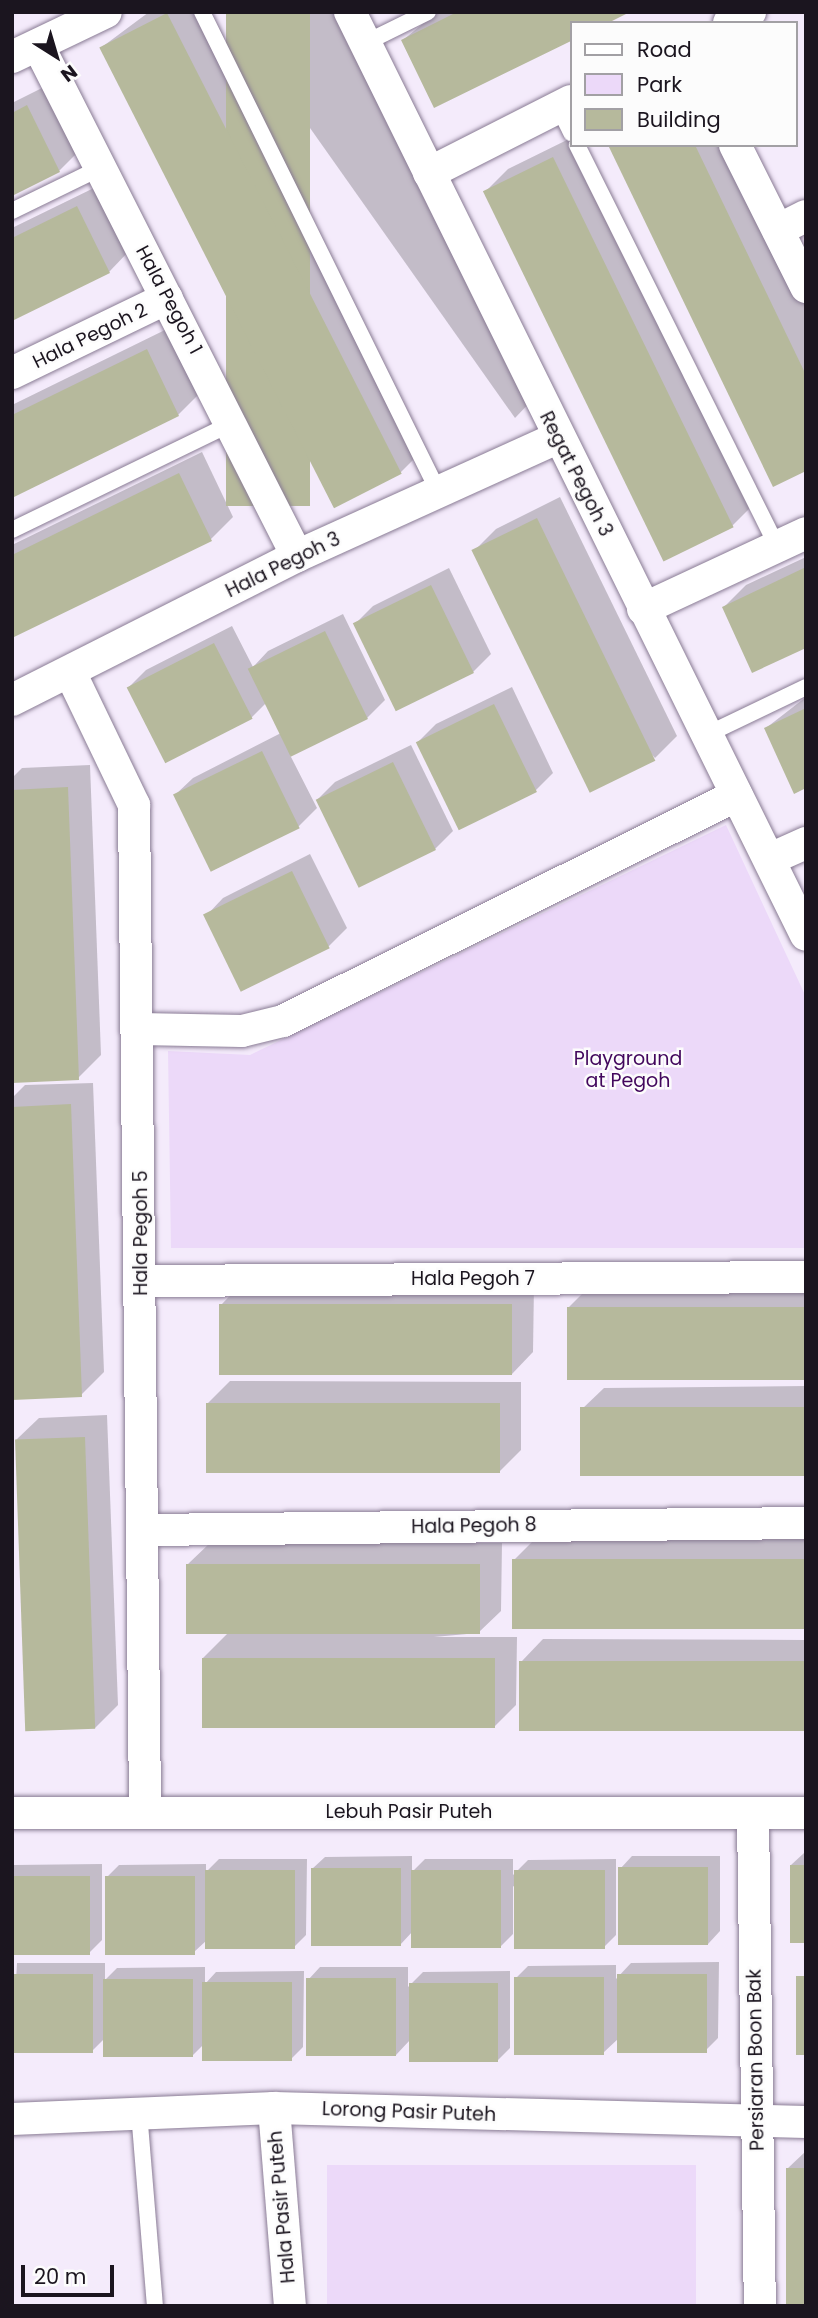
<!DOCTYPE html>
<style>
body{margin:0}
#map{position:relative;width:818px;height:2318px;overflow:hidden;background:#f4ebfb;font-family:Poppins,sans-serif}
div>[style]{position:absolute}
[style*='--x']{left:calc(var(--x)*1px);top:calc(var(--y)*1px);width:calc(var(--w)*1px);rotate:calc(var(--a)*1deg)}
.green>*{inset:0;background:#ecd9f9;transform-origin:0 0}
.shadow>*{inset:0;background:#0003}
.building>*{inset:0;background:#b6b99c;transform-origin:0 0}
.roads{filter:drop-shadow(0 0 2px #897b94) drop-shadow(0 0 2px #897b94)}
.lane>*{height:16px;margin:-8px;padding:0 8px;transform-origin:8px;border-radius:8px;background:#fff}
.street>*{height:32px;margin:-16px;padding:0 16px;transform-origin:16px;border-radius:16px;background:#fff}
span{translate:-50% -50%;white-space:nowrap;text-align:center;line-height:1.15;-webkit-text-stroke:5px #fcfcfc;paint-order:stroke}
.street-label{font-size:19px;color:#1b151f}
.park-label{font-size:19px;color:#42075d}
.frame{position:absolute;inset:0;border:14px solid #1b151f;pointer-events:none}
.legend{position:absolute;left:570px;top:21px;width:228px;height:126px;box-sizing:border-box;background:#fcfcfc;border:2px solid #a2a0a4;margin:0;padding:9px 12px;list-style:none;font-size:21px;color:#1b151f}
.legend li{display:flex;align-items:center;gap:14px;height:35px}
.legend b{width:35px;border:2px solid #a2a0a4}
.north{position:absolute;left:21px;top:21px;width:70px;height:70px;-webkit-text-stroke:5px #fcfcfc;paint-order:stroke;rotate:143deg;font-size:19px;font-weight:700;line-height:28px;text-align:center;color:#1b151f}
.north::after{content:'';display:block;margin:auto;width:24px;height:32px;background:#1b151f;clip-path:polygon(50% 0,100% 100%,50% 72%,0 100%)}
.scale{position:absolute;left:21px;top:2265px;width:93px;height:32px;box-sizing:border-box;border:4px solid #1b151f;border-top:0;padding-left:9px;font-size:21px;line-height:24px;white-space:nowrap;color:#1b151f;-webkit-text-stroke:5px #fcfcfc;paint-order:stroke}
</style>
<div id="map">
<div class="green">
<i style="clip-path:polygon(726px 825px,806px 997px,806px 1248px,171px 1248px,168px 1051px,250px 1055px)"></i>
<i style="left:327px;top:2165px;width:369px;height:141px"></i>
</div>
<div class="shadow">
<i style="clip-path:polygon(149px 12px,200px 12px,422px 451px,399px 474px,334px 507px,102px 47px)"></i>
<i style="clip-path:polygon(228px 12px,344px 12px,537px 395px,515px 418px)"></i>
<i style="clip-path:polygon(437px 12px,626px 12px,571px 23px,571px 39px,434px 105px,403px 40px)"></i>
<i style="clip-path:polygon(50px 84px,82px 148px,59px 171px,12px 194px,12px 103px)"></i>
<i style="clip-path:polygon(571px 138px,754px 504px,732px 526px,485px 192px,508px 169px)"></i>
<i style="clip-path:polygon(610px 145px,728px 145px,806px 306px,806px 469px)"></i>
<i style="clip-path:polygon(100px 185px,131px 249px,109px 272px,12px 319px,12px 228px)"></i>
<i style="clip-path:polygon(169px 328px,201px 392px,178px 415px,12px 496px,12px 405px)"></i>
<i style="clip-path:polygon(202px 452px,233px 517px,211px 539px,12px 636px,12px 545px)"></i>
<i style="clip-path:polygon(560px 497px,677px 736px,655px 758px,474px 551px,496px 529px)"></i>
<i style="clip-path:polygon(806px 557px,806px 646px,724px 607px,746px 585px)"></i>
<i style="clip-path:polygon(449px 568px,491px 654px,473px 672px,355px 624px,373px 606px)"></i>
<i style="clip-path:polygon(343px 614px,385px 700px,367px 718px,290px 755px,317px 808px,299px 826px,213px 870px,175px 795px,193px 778px,281px 733px,266px 703px,251px 718px,128px 688px,146px 670px,232px 626px,253px 667px,268px 651px)"></i>
<i style="clip-path:polygon(512px 687px,553px 773px,535px 791px,418px 742px,436px 724px)"></i>
<i style="clip-path:polygon(806px 697px,806px 787px,766px 728px)"></i>
<i style="clip-path:polygon(411px 745px,453px 831px,435px 849px,317px 800px,335px 782px)"></i>
<i style="clip-path:polygon(90px 765px,101px 1055px,78px 1078px,12px 1081px,12px 778px,22px 768px)"></i>
<i style="clip-path:polygon(310px 854px,347px 928px,329px 946px,243px 990px,206px 916px,223px 898px)"></i>
<i style="clip-path:polygon(93px 1083px,104px 1372px,81px 1395px,12px 1385px,12px 1098px,25px 1085px)"></i>
<i style="clip-path:polygon(243px 1282px,534px 1284px,533px 1352px,511px 1375px,221px 1305px)"></i>
<i style="clip-path:polygon(591px 1285px,806px 1286px,806px 1380px,569px 1307px)"></i>
<i style="clip-path:polygon(230px 1381px,521px 1382px,521px 1450px,498px 1473px,208px 1403px)"></i>
<i style="clip-path:polygon(806px 1386px,806px 1474px,581px 1410px,604px 1388px)"></i>
<i style="clip-path:polygon(107px 1415px,118px 1705px,95px 1728px,16px 1440px,39px 1418px)"></i>
<i style="clip-path:polygon(537px 1537px,806px 1539px,806px 1627px,514px 1560px)"></i>
<i style="clip-path:polygon(211px 1542px,502px 1543px,501px 1611px,478px 1633px,434px 1637px,517px 1637px,516px 1705px,493px 1728px,203px 1658px,229px 1632px,188px 1564px)"></i>
<i style="clip-path:polygon(543px 1639px,806px 1640px,806px 1731px,521px 1662px)"></i>
<i style="clip-path:polygon(804px 1853px,806px 1853px,806px 1941px,791px 1865px)"></i>
<i style="clip-path:polygon(412px 1856px,412px 1872px,425px 1859px,513px 1859px,513px 1875px,528px 1860px,616px 1859px,616px 1935px,604px 1947px,513px 1886px,513px 1934px,500px 1947px,413px 1931px,400px 1945px,312px 1869px,325px 1857px)"></i>
<i style="clip-path:polygon(632px 1856px,720px 1856px,720px 1931px,708px 1944px,620px 1869px)"></i>
<i style="clip-path:polygon(219px 1859px,307px 1859px,306px 1935px,294px 1947px,207px 1940px,194px 1952px,107px 1877px,119px 1865px,206px 1864px,206px 1872px)"></i>
<i style="clip-path:polygon(102px 1864px,102px 1940px,90px 1952px,12px 1953px,14px 1865px)"></i>
<i style="clip-path:polygon(719px 1962px,718px 2038px,706px 2050px,619px 2038px,603px 2053px,516px 1978px,528px 1966px,616px 1965px,616px 1979px,631px 1963px)"></i>
<i style="clip-path:polygon(17px 1963px,105px 1963px,105px 1980px,117px 1968px,205px 1967px,205px 1984px,216px 1972px,304px 1971px,303px 2047px,291px 2059px,204px 2044px,193px 2055px,105px 2038px,92px 2051px,12px 2052px)"></i>
<i style="clip-path:polygon(320px 1967px,408px 1967px,408px 1987px,423px 1972px,510px 1971px,510px 2048px,498px 2060px,410px 2040px,396px 2055px,308px 1980px)"></i>
<i style="clip-path:polygon(806px 2151px,806px 2306px,787px 2169px)"></i>
</div>
<div class="building">
<i style="left:226px;top:12px;width:84px;height:494px"></i>
<i style="clip-path:polygon(457px 12px,630px 12px,608px 23px,571px 23px,571px 41px,434px 108px,401px 40px)"></i>
<i style="left:167px;top:13px;width:517px;height:76px;rotate:63deg"></i>
<i style="clip-path:polygon(27px 105px,60px 172px,12px 196px,12px 113px)"></i>
<i style="clip-path:polygon(608px 145px,695px 145px,806px 375px,806px 471px,773px 487px)"></i>
<i style="left:553px;top:157px;width:412px;height:78px;rotate:64deg"></i>
<i style="clip-path:polygon(77px 206px,110px 273px,12px 321px,12px 238px)"></i>
<i style="clip-path:polygon(147px 349px,179px 416px,12px 498px,12px 415px)"></i>
<i style="clip-path:polygon(179px 473px,212px 541px,12px 638px,12px 555px)"></i>
<i style="left:537px;top:518px;width:270px;height:73px;rotate:64deg"></i>
<i style="clip-path:polygon(806px 567px,806px 648px,752px 673px,722px 607px)"></i>
<i style="left:431px;top:585px;width:98px;height:87px;rotate:64deg"></i>
<i style="left:325px;top:631px;width:98px;height:86px;rotate:64deg"></i>
<i style="left:214px;top:643px;width:85px;height:98px;rotate:63deg"></i>
<i style="left:494px;top:704px;width:98px;height:87px;rotate:64deg"></i>
<i style="clip-path:polygon(806px 708px,806px 788px,794px 794px,764px 728px)"></i>
<i style="left:262px;top:751px;width:86px;height:99px;rotate:64deg"></i>
<i style="left:393px;top:762px;width:98px;height:86px;rotate:64deg"></i>
<i style="clip-path:polygon(68px 787px,79px 1080px,12px 1083px,12px 790px)"></i>
<i style="left:292px;top:871px;width:86px;height:99px;rotate:64deg"></i>
<i style="clip-path:polygon(71px 1104px,82px 1397px,12px 1400px,12px 1107px)"></i>
<i style="left:219px;top:1304px;width:293px;height:71px"></i>
<i style="left:567px;top:1307px;width:239px;height:73px"></i>
<i style="left:206px;top:1403px;width:294px;height:70px"></i>
<i style="left:806px;top:1407px;width:69px;height:226px;rotate:90deg"></i>
<i style="left:85px;top:1437px;width:292px;height:70px;rotate:88deg"></i>
<i style="left:512px;top:1559px;width:293px;height:70px"></i>
<i style="left:186px;top:1564px;width:294px;height:70px"></i>
<i style="left:202px;top:1658px;width:293px;height:70px"></i>
<i style="left:519px;top:1661px;width:287px;height:70px"></i>
<i style="left:790px;top:1865px;width:16px;height:78px"></i>
<i style="left:708px;top:1867px;width:78px;height:90px;rotate:90deg"></i>
<i style="left:401px;top:1868px;width:78px;height:90px;rotate:90deg"></i>
<i style="left:295px;top:1870px;width:79px;height:90px;rotate:90deg"></i>
<i style="left:501px;top:1870px;width:78px;height:90px;rotate:90deg"></i>
<i style="left:605px;top:1870px;width:79px;height:91px;rotate:90deg"></i>
<i style="left:12px;top:1876px;width:78px;height:79px"></i>
<i style="left:105px;top:1876px;width:90px;height:79px"></i>
<i style="left:93px;top:1974px;width:79px;height:81px;rotate:90deg"></i>
<i style="left:617px;top:1974px;width:90px;height:79px"></i>
<i style="left:796px;top:1976px;width:10px;height:79px"></i>
<i style="left:514px;top:1977px;width:90px;height:78px"></i>
<i style="left:396px;top:1978px;width:78px;height:90px;rotate:90deg"></i>
<i style="left:103px;top:1979px;width:90px;height:78px"></i>
<i style="left:292px;top:1982px;width:79px;height:90px;rotate:90deg"></i>
<i style="left:498px;top:1983px;width:79px;height:89px;rotate:90deg"></i>
<i style="left:786px;top:2168px;width:20px;height:138px"></i>
</div>
<div class="roads">
<div class="lane">
<i style="--x:202;--y:12;--w:534;--a:63.77"></i>
<i style="--x:365;--y:43;--w:70;--a:-26.2"></i>
<i style="--x:559;--y:108;--w:28;--a:64"></i>
<i style="--x:577;--y:145;--w:449;--a:63.5"></i>
<i style="--x:12;--y:211;--w:98;--a:-26"></i>
<i style="--x:12;--y:530;--w:247;--a:-25.9"></i>
<i style="--x:706;--y:735;--w:111;--a:-25.6"></i>
<i style="--x:139;--y:2112;--w:195;--a:85.3"></i>
</div>
<div class="street">
<i style="--x:350;--y:12;--w:1029;--a:63.71"></i>
<i style="--x:729;--y:23;--w:24;--a:-28"></i>
<i style="--x:38;--y:45;--w:573;--a:63.12"></i>
<i style="--x:12;--y:57;--w:104;--a:-25.6"></i>
<i style="--x:735;--y:145;--w:159;--a:63.4"></i>
<i style="--x:429;--y:173;--w:159;--a:-26.9"></i>
<i style="--x:778;--y:230;--w:31;--a:-27"></i>
<i style="--x:12;--y:373;--w:172;--a:-25.8"></i>
<i style="--x:643;--y:609;--w:180;--a:-25"></i>
<i style="--x:70;--y:672;--w:148;--a:64.3"></i>
<i style="--x:134;--y:805;--w:1005;--a:89.37"></i>
<i style="--x:12;--y:700;--w:319;--a:-26.8"></i>
<i style="--x:297;--y:556;--w:286;--a:-24.4"></i>
<i style="--x:770;--y:859;--w:39;--a:-24"></i>
<i style="--x:140;--y:1029;--w:102;--a:1.1"></i>
<i style="--x:242;--y:1031;--w:42;--a:-13.7"></i>
<i style="--x:283;--y:1021;--w:507;--a:-26.46"></i>
<i style="--x:141;--y:1281;--w:665;--a:-0.34"></i>
<i style="--x:142;--y:1530;--w:664;--a:-0.6"></i>
<i style="--x:12;--y:1813;--w:794;--a:0"></i>
<i style="--x:753;--y:1815;--w:491;--a:89.2"></i>
<i style="--x:274;--y:2108;--w:199;--a:85.4"></i>
<i style="--x:12;--y:2119;--w:262;--a:-2.4"></i>
<i style="--x:274;--y:2108;--w:532;--a:1.51"></i>
</div>
</div>
<div class="street-label">
<span style="left:169px;top:300px;rotate:62deg">Hala Pegoh 1</span>
<span style="left:90px;top:336px;rotate:-26deg">Hala Pegoh 2</span>
<span style="left:576px;top:474px;rotate:63deg">Regat Pegoh 3</span>
<span style="left:283px;top:565px;rotate:-26deg">Hala Pegoh 3</span>
<span style="left:141px;top:1233px;rotate:-90deg">Hala Pegoh 5</span>
<span style="left:473px;top:1279px">Hala Pegoh 7</span>
<span style="left:474px;top:1526px;rotate:-1deg">Hala Pegoh 8</span>
<span style="left:409px;top:1812px">Lebuh Pasir Puteh</span>
<span style="left:756px;top:2060px;rotate:-91deg">Persiaran Boon Bak</span>
<span style="left:409px;top:2112px;rotate:2deg">Lorong Pasir Puteh</span>
<span style="left:282px;top:2207px;rotate:-95deg">Hala Pasir Puteh</span>
</div>
<div class="park-label">
<span style="left:628px;top:1070px">Playground<br>at Pegoh</span>
</div>
<div class="frame"></div>
<ul class="legend">
<li><b style="height:9px;background:#fff"></b>Road</li>
<li><b style="height:19px;background:#ecd9f9"></b>Park</li>
<li><b style="height:19px;background:#b6b99c"></b>Building</li>
</ul>
<div class="north">N</div>
<div class="scale">20 m</div>
</div>
